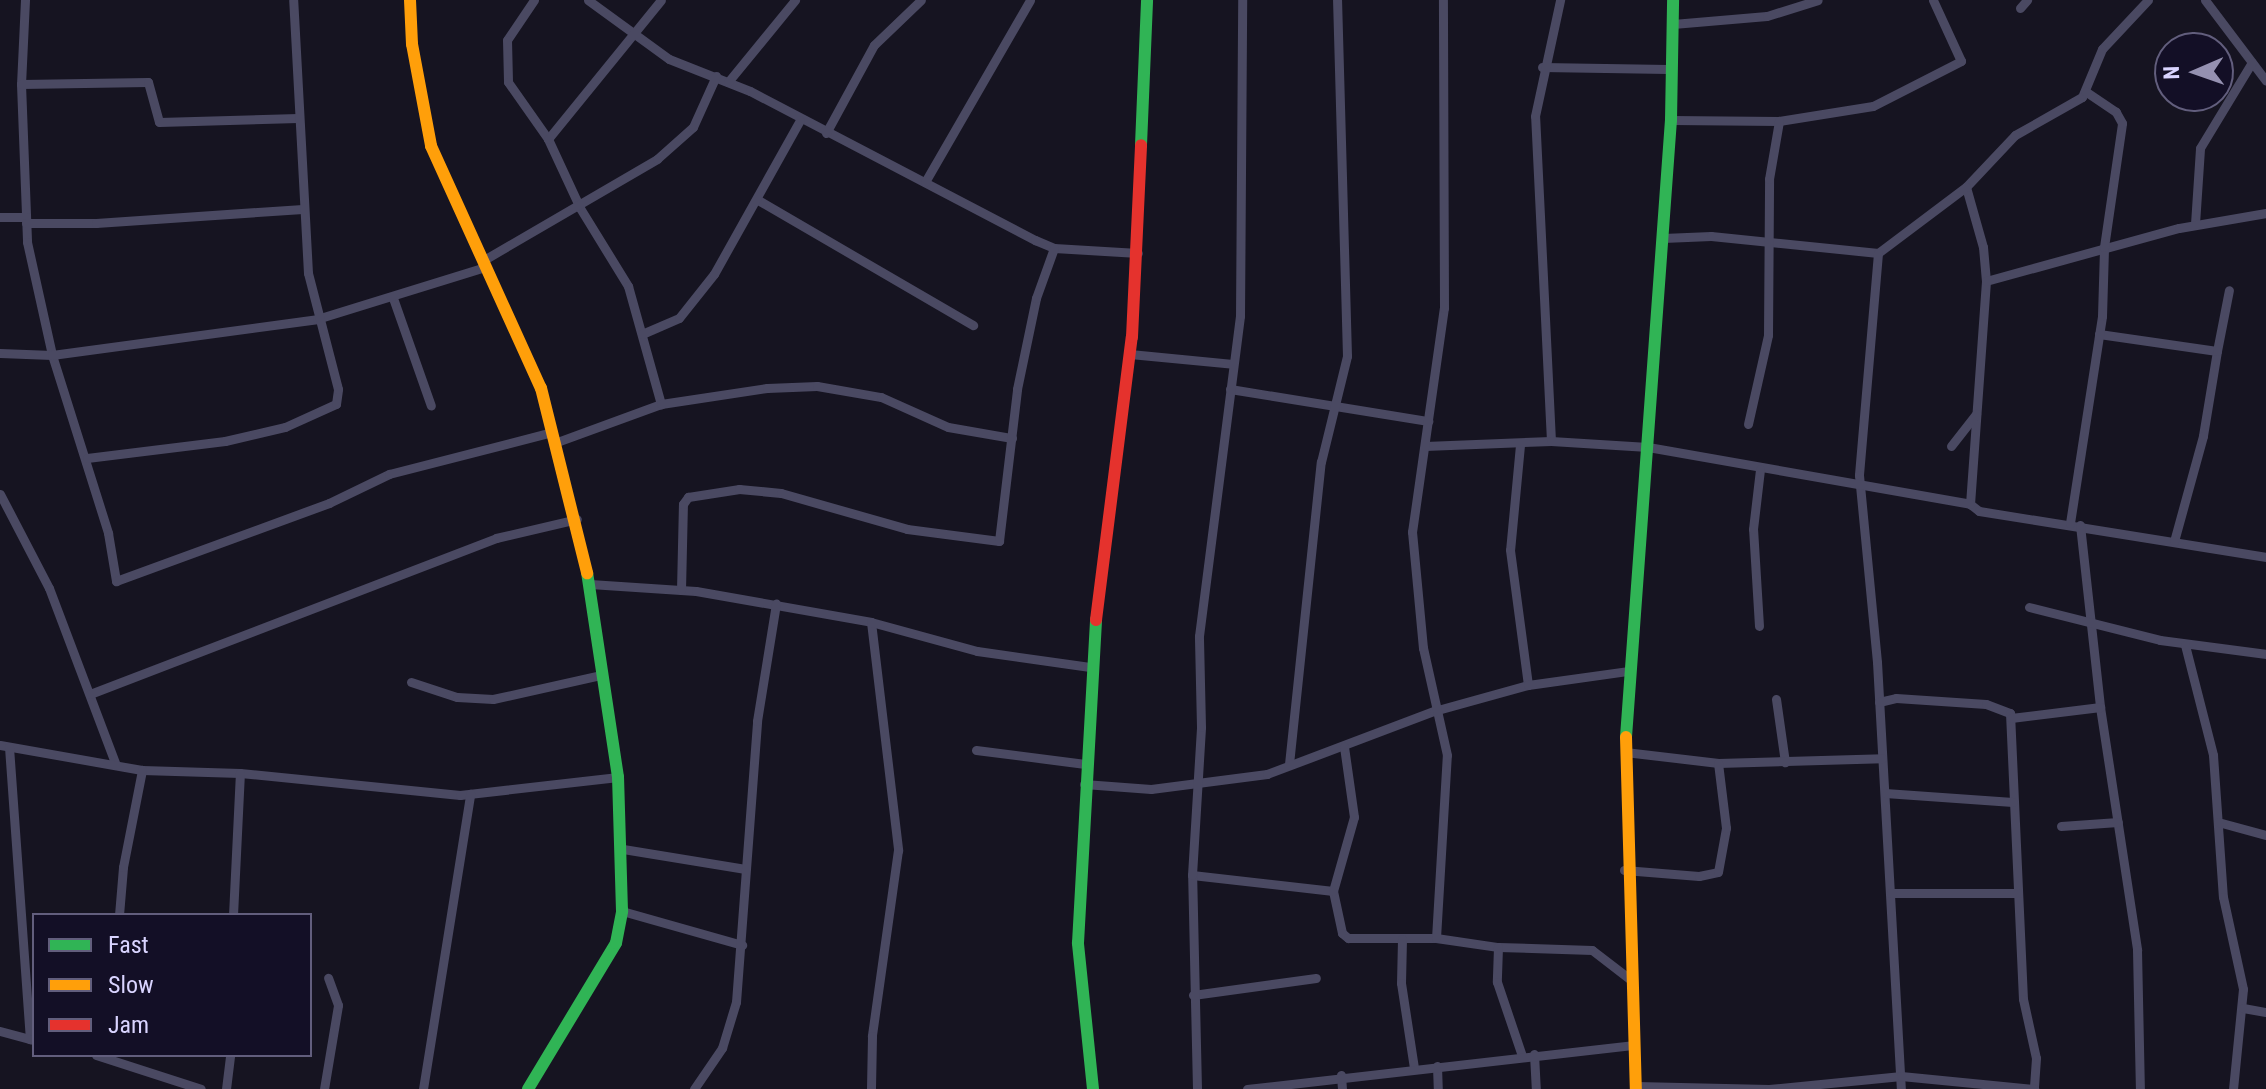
<!DOCTYPE html>
<style>
body{margin:0}
#map{position:relative;width:2266px;height:1089px;overflow:hidden;background:#161421;font-family:"Roboto Condensed",sans-serif}
div>[style]{position:absolute}
[style*='--x']{left:calc(var(--x)*1px);top:calc(var(--y)*1px);width:calc(var(--w)*1px);rotate:calc(var(--a)*1deg)}
.street>*{height:9px;margin:-4.5px;padding:0 4.5px;transform-origin:4.5px;border-radius:4.5px;background:#4a4962}
.fast>*{height:12px;margin:-6px;padding:0 6px;transform-origin:6px;border-radius:6px;background:#30b455}
.slow>*{height:12px;margin:-6px;padding:0 6px;transform-origin:6px;border-radius:6px;background:#ff9f0a}
.jam>*{height:12px;margin:-6px;padding:0 6px;transform-origin:6px;border-radius:6px;background:#e5322d}
span{translate:-50% -50%;white-space:nowrap;text-align:center;line-height:1.15;-webkit-text-stroke:6px #130f26;paint-order:stroke}
.legend{position:absolute;left:32px;top:913px;width:280px;height:144px;box-sizing:border-box;background:#130f26;border:2px solid #625e7d;margin:0;padding:10px 14px;list-style:none;font-size:24px;color:#d9d4ff}
.legend li{display:flex;align-items:center;gap:16px;height:40px}
.legend b{width:40px;border:2px solid #625e7d}
.north{position:absolute;left:2154px;top:32px;width:80px;height:80px;box-sizing:border-box;background:#130f26;border:2px solid #625e7d;border-radius:50%;rotate:268deg;font-size:22px;font-weight:700;line-height:32px;text-align:center;color:#d9d4ff}
.north::after{content:'';display:block;margin:auto;width:28px;height:36px;background:#9591b1;clip-path:polygon(50% 0,100% 100%,50% 72%,0 100%)}
</style>
<div id="map">
<div class="street">
<i style="--x:25;--y:0;--w:84;--a:92.7"></i>
<i style="--x:21;--y:84;--w:158;--a:87.8"></i>
<i style="--x:27;--y:242;--w:116;--a:77.5"></i>
<i style="--x:52;--y:355;--w:187;--a:72.5"></i>
<i style="--x:108;--y:533;--w:49;--a:80.5"></i>
<i style="--x:116;--y:581;--w:227;--a:-20.1"></i>
<i style="--x:329;--y:503;--w:67;--a:-25.8"></i>
<i style="--x:389;--y:474;--w:169;--a:-14.4"></i>
<i style="--x:534;--y:0;--w:48;--a:124"></i>
<i style="--x:507;--y:40;--w:42;--a:88.6"></i>
<i style="--x:508;--y:82;--w:70;--a:54.9"></i>
<i style="--x:548;--y:139;--w:76;--a:65.1"></i>
<i style="--x:580;--y:208;--w:92;--a:58.4"></i>
<i style="--x:628;--y:286;--w:123;--a:74.4"></i>
<i style="--x:661;--y:404;--w:111;--a:159.9"></i>
<i style="--x:588;--y:0;--w:100;--a:36.1"></i>
<i style="--x:669;--y:59;--w:87;--a:21.6"></i>
<i style="--x:750;--y:91;--w:322;--a:27.6"></i>
<i style="--x:1035;--y:240;--w:21;--a:23"></i>
<i style="--x:1054;--y:248;--w:84;--a:3.4"></i>
<i style="--x:2148;--y:0;--w:67;--a:133.2"></i>
<i style="--x:2102;--y:49;--w:52;--a:112.6"></i>
<i style="--x:2082;--y:97;--w:77;--a:150.4"></i>
<i style="--x:2015;--y:135;--w:71;--a:133.3"></i>
<i style="--x:1966;--y:187;--w:62;--a:74.2"></i>
<i style="--x:1983;--y:247;--w:34;--a:85"></i>
<i style="--x:1986;--y:281;--w:224;--a:94.1"></i>
<i style="--x:1970;--y:504;--w:11;--a:38"></i>
<i style="--x:1979;--y:511;--w:291;--a:9.1"></i>
<i style="--x:2205;--y:0;--w:101;--a:53"></i>
<i style="--x:2020;--y:8;--w:11;--a:-49"></i>
<i style="--x:1673;--y:24;--w:94;--a:-4.9"></i>
<i style="--x:1767;--y:16;--w:53;--a:-17.4"></i>
<i style="--x:1542;--y:67;--w:126;--a:0.9"></i>
<i style="--x:728;--y:82;--w:106;--a:-50.7"></i>
<i style="--x:21;--y:84;--w:127;--a:-0.9"></i>
<i style="--x:148;--y:82;--w:41;--a:74.6"></i>
<i style="--x:159;--y:122;--w:139;--a:-1.6"></i>
<i style="--x:1671;--y:120;--w:108;--a:0.5"></i>
<i style="--x:1779;--y:121;--w:95;--a:-9.1"></i>
<i style="--x:1873;--y:106;--w:99;--a:-27.1"></i>
<i style="--x:1961;--y:61;--w:67;--a:-114.7"></i>
<i style="--x:826;--y:133;--w:100;--a:-61.4"></i>
<i style="--x:874;--y:45;--w:65;--a:-43.8"></i>
<i style="--x:548;--y:139;--w:179;--a:-50.9"></i>
<i style="--x:925;--y:182;--w:210;--a:-60"></i>
<i style="--x:758;--y:200;--w:249;--a:30.2"></i>
<i style="--x:0;--y:217;--w:26;--a:0"></i>
<i style="--x:26;--y:223;--w:70;--a:0"></i>
<i style="--x:96;--y:223;--w:207;--a:-3.9"></i>
<i style="--x:2195;--y:224;--w:76;--a:-86.2"></i>
<i style="--x:2200;--y:148;--w:100;--a:-58.8"></i>
<i style="--x:1663;--y:238;--w:48;--a:-2.4"></i>
<i style="--x:1711;--y:236;--w:168;--a:5.8"></i>
<i style="--x:1878;--y:253;--w:110;--a:-36.9"></i>
<i style="--x:1878;--y:253;--w:223;--a:94.9"></i>
<i style="--x:1859;--y:475;--w:188;--a:84.5"></i>
<i style="--x:1877;--y:662;--w:428;--a:86.8"></i>
<i style="--x:482;--y:261;--w:203;--a:-30.2"></i>
<i style="--x:657;--y:159;--w:48;--a:-41.6"></i>
<i style="--x:693;--y:127;--w:56;--a:-65.7"></i>
<i style="--x:1986;--y:281;--w:200;--a:-15.4"></i>
<i style="--x:2179;--y:228;--w:88;--a:-9.8"></i>
<i style="--x:393;--y:298;--w:114;--a:70.6"></i>
<i style="--x:642;--y:334;--w:40;--a:-23.4"></i>
<i style="--x:679;--y:318;--w:56;--a:-51.5"></i>
<i style="--x:714;--y:274;--w:176;--a:-60.8"></i>
<i style="--x:2099;--y:334;--w:119;--a:8.2"></i>
<i style="--x:2217;--y:351;--w:86;--a:99.4"></i>
<i style="--x:2203;--y:436;--w:109;--a:105.4"></i>
<i style="--x:2217;--y:351;--w:62;--a:-78.9"></i>
<i style="--x:0;--y:353;--w:52;--a:2.2"></i>
<i style="--x:52;--y:355;--w:267;--a:-7.7"></i>
<i style="--x:317;--y:319;--w:176;--a:-17.2"></i>
<i style="--x:1130;--y:354;--w:103;--a:5.5"></i>
<i style="--x:1230;--y:389;--w:201;--a:9.2"></i>
<i style="--x:661;--y:404;--w:107;--a:-8.6"></i>
<i style="--x:767;--y:388;--w:50;--a:-2.3"></i>
<i style="--x:817;--y:386;--w:65;--a:9.8"></i>
<i style="--x:881;--y:397;--w:73;--a:24.1"></i>
<i style="--x:948;--y:427;--w:65;--a:9.8"></i>
<i style="--x:1748;--y:424;--w:91;--a:-77.3"></i>
<i style="--x:1768;--y:335;--w:156;--a:-89.6"></i>
<i style="--x:1769;--y:179;--w:59;--a:-80.2"></i>
<i style="--x:1551;--y:441;--w:325;--a:-92.8"></i>
<i style="--x:1535;--y:116;--w:119;--a:-77.8"></i>
<i style="--x:1520;--y:445;--w:105;--a:95.4"></i>
<i style="--x:1510;--y:550;--w:136;--a:82.4"></i>
<i style="--x:1425;--y:446;--w:126;--a:-2.3"></i>
<i style="--x:1551;--y:441;--w:97;--a:3.5"></i>
<i style="--x:1648;--y:447;--w:327;--a:10"></i>
<i style="--x:1951;--y:446;--w:41;--a:-52"></i>
<i style="--x:87;--y:458;--w:139;--a:-7"></i>
<i style="--x:225;--y:441;--w:62;--a:-13.1"></i>
<i style="--x:285;--y:427;--w:56;--a:-24.3"></i>
<i style="--x:336;--y:404;--w:15;--a:-82"></i>
<i style="--x:338;--y:389;--w:120;--a:-104.5"></i>
<i style="--x:308;--y:273;--w:273;--a:-93.1"></i>
<i style="--x:0;--y:494;--w:106;--a:62.5"></i>
<i style="--x:49;--y:588;--w:187;--a:69.3"></i>
<i style="--x:2070;--y:523;--w:209;--a:-81.2"></i>
<i style="--x:2102;--y:316;--w:69;--a:-88.3"></i>
<i style="--x:2104;--y:247;--w:125;--a:-81.7"></i>
<i style="--x:2122;--y:123;--w:13;--a:-119"></i>
<i style="--x:2116;--y:112;--w:37;--a:-146"></i>
<i style="--x:2080;--y:525;--w:183;--a:83.7"></i>
<i style="--x:2100;--y:707;--w:246;--a:81.3"></i>
<i style="--x:2137;--y:950;--w:139;--a:88.8"></i>
<i style="--x:590;--y:584;--w:106;--a:3.8"></i>
<i style="--x:696;--y:591;--w:178;--a:10"></i>
<i style="--x:871;--y:622;--w:230;--a:83.2"></i>
<i style="--x:898;--y:850;--w:188;--a:98"></i>
<i style="--x:872;--y:1036;--w:53;--a:91.1"></i>
<i style="--x:681;--y:590;--w:86;--a:-88.7"></i>
<i style="--x:683;--y:504;--w:9;--a:-54"></i>
<i style="--x:688;--y:497;--w:52;--a:-8.9"></i>
<i style="--x:739;--y:489;--w:42;--a:5.4"></i>
<i style="--x:781;--y:493;--w:131;--a:15.9"></i>
<i style="--x:907;--y:529;--w:93;--a:7.4"></i>
<i style="--x:999;--y:541;--w:153;--a:-83.2"></i>
<i style="--x:1017;--y:389;--w:93;--a:-78.2"></i>
<i style="--x:1036;--y:298;--w:53;--a:-70.2"></i>
<i style="--x:2029;--y:607;--w:135;--a:14.1"></i>
<i style="--x:2160;--y:640;--w:107;--a:7.5"></i>
<i style="--x:871;--y:622;--w:110;--a:15.3"></i>
<i style="--x:977;--y:651;--w:114;--a:8.1"></i>
<i style="--x:1759;--y:626;--w:97;--a:-93.5"></i>
<i style="--x:1753;--y:529;--w:60;--a:-83.3"></i>
<i style="--x:2185;--y:645;--w:114;--a:75.7"></i>
<i style="--x:2213;--y:755;--w:142;--a:86"></i>
<i style="--x:2223;--y:897;--w:94;--a:77.7"></i>
<i style="--x:2243;--y:989;--w:100;--a:95.7"></i>
<i style="--x:411;--y:682;--w:48;--a:18.1"></i>
<i style="--x:457;--y:697;--w:36;--a:3"></i>
<i style="--x:493;--y:699;--w:111;--a:-12.5"></i>
<i style="--x:90;--y:694;--w:435;--a:-21"></i>
<i style="--x:496;--y:538;--w:83;--a:-13.2"></i>
<i style="--x:1776;--y:699;--w:64;--a:81.9"></i>
<i style="--x:1879;--y:702;--w:17;--a:-13"></i>
<i style="--x:1896;--y:698;--w:90;--a:3.8"></i>
<i style="--x:1986;--y:704;--w:26;--a:21"></i>
<i style="--x:2010;--y:713;--w:286;--a:87.4"></i>
<i style="--x:2023;--y:999;--w:60;--a:77.6"></i>
<i style="--x:2036;--y:1058;--w:30;--a:94"></i>
<i style="--x:2011;--y:718;--w:90;--a:-7"></i>
<i style="--x:0;--y:745;--w:144;--a:10"></i>
<i style="--x:142;--y:770;--w:98;--a:1.8"></i>
<i style="--x:240;--y:773;--w:221;--a:5.7"></i>
<i style="--x:460;--y:795;--w:159;--a:-6.5"></i>
<i style="--x:9;--y:747;--w:293;--a:85.9"></i>
<i style="--x:976;--y:750;--w:110;--a:7.3"></i>
<i style="--x:1625;--y:752;--w:94;--a:6.7"></i>
<i style="--x:1718;--y:763;--w:164;--a:-1.7"></i>
<i style="--x:1289;--y:764;--w:304;--a:-84"></i>
<i style="--x:1321;--y:462;--w:109;--a:-76.2"></i>
<i style="--x:1347;--y:356;--w:356;--a:-91.6"></i>
<i style="--x:1084;--y:784;--w:67;--a:4.3"></i>
<i style="--x:1151;--y:789;--w:117;--a:-7.4"></i>
<i style="--x:1267;--y:774;--w:178;--a:-20.7"></i>
<i style="--x:1434;--y:711;--w:98;--a:-15.5"></i>
<i style="--x:1528;--y:685;--w:100;--a:-8"></i>
<i style="--x:1885;--y:793;--w:128;--a:4"></i>
<i style="--x:2218;--y:822;--w:50;--a:15.2"></i>
<i style="--x:2061;--y:826;--w:57;--a:-4"></i>
<i style="--x:623;--y:849;--w:124;--a:9.3"></i>
<i style="--x:1624;--y:870;--w:75;--a:4.6"></i>
<i style="--x:1699;--y:876;--w:19;--a:-12"></i>
<i style="--x:1718;--y:872;--w:45;--a:-79.7"></i>
<i style="--x:1726;--y:828;--w:65;--a:-97"></i>
<i style="--x:1192;--y:875;--w:142;--a:6.5"></i>
<i style="--x:1333;--y:891;--w:43;--a:77.9"></i>
<i style="--x:1342;--y:933;--w:8;--a:40"></i>
<i style="--x:1348;--y:938;--w:88;--a:0"></i>
<i style="--x:1436;--y:938;--w:63;--a:8.3"></i>
<i style="--x:1498;--y:947;--w:94;--a:1.8"></i>
<i style="--x:1592;--y:950;--w:49;--a:37.6"></i>
<i style="--x:1333;--y:891;--w:77;--a:-74.2"></i>
<i style="--x:1354;--y:817;--w:71;--a:-98.1"></i>
<i style="--x:1891;--y:893;--w:127;--a:0"></i>
<i style="--x:622;--y:911;--w:125;--a:15.8"></i>
<i style="--x:119;--y:915;--w:48;--a:-85.2"></i>
<i style="--x:123;--y:867;--w:99;--a:-78.9"></i>
<i style="--x:233;--y:915;--w:142;--a:-87.2"></i>
<i style="--x:1436;--y:938;--w:183;--a:-86.6"></i>
<i style="--x:1447;--y:755;--w:110;--a:-102.6"></i>
<i style="--x:1423;--y:648;--w:117;--a:-95.4"></i>
<i style="--x:1412;--y:532;--w:226;--a:-81.9"></i>
<i style="--x:1444;--y:308;--w:308;--a:-90.2"></i>
<i style="--x:1402;--y:939;--w:44;--a:91.3"></i>
<i style="--x:1401;--y:983;--w:86;--a:81.3"></i>
<i style="--x:1498;--y:947;--w:35;--a:92"></i>
<i style="--x:1497;--y:982;--w:78;--a:71.3"></i>
<i style="--x:1193;--y:995;--w:124;--a:-7.9"></i>
<i style="--x:2243;--y:1008;--w:23;--a:10"></i>
<i style="--x:0;--y:1031;--w:35;--a:15"></i>
<i style="--x:1534;--y:1054;--w:35;--a:87"></i>
<i style="--x:96;--y:1055;--w:110;--a:17.9"></i>
<i style="--x:1437;--y:1066;--w:23;--a:88"></i>
<i style="--x:1341;--y:1075;--w:14;--a:86"></i>
<i style="--x:1636;--y:1086;--w:133;--a:1.3"></i>
<i style="--x:1769;--y:1089;--w:133;--a:-5.6"></i>
<i style="--x:1901;--y:1076;--w:134;--a:5.6"></i>
<i style="--x:226;--y:1089;--w:34;--a:-83"></i>
<i style="--x:324;--y:1089;--w:85;--a:-80.5"></i>
<i style="--x:338;--y:1005;--w:29;--a:-110"></i>
<i style="--x:423;--y:1089;--w:299;--a:-80.9"></i>
<i style="--x:694;--y:1089;--w:50;--a:-55.7"></i>
<i style="--x:722;--y:1048;--w:48;--a:-73.1"></i>
<i style="--x:736;--y:1002;--w:282;--a:-85.7"></i>
<i style="--x:757;--y:721;--w:119;--a:-80.8"></i>
<i style="--x:1197;--y:1089;--w:214;--a:-91.3"></i>
<i style="--x:1192;--y:875;--w:148;--a:-86.5"></i>
<i style="--x:1201;--y:727;--w:91;--a:-91.3"></i>
<i style="--x:1199;--y:636;--w:323;--a:-82.7"></i>
<i style="--x:1240;--y:316;--w:316;--a:-89.6"></i>
<i style="--x:1247;--y:1089;--w:390;--a:-6.5"></i>
</div>
<div class="fast">
<i style="--x:1141;--y:145;--w:145;--a:-87.6"></i>
<i style="--x:1626;--y:737;--w:619;--a:-85.83"></i>
<i style="--x:1671;--y:120;--w:120;--a:-89"></i>
<i style="--x:528;--y:1089;--w:170;--a:-58.9"></i>
<i style="--x:616;--y:943;--w:33;--a:-79"></i>
<i style="--x:622;--y:911;--w:134;--a:-91.7"></i>
<i style="--x:618;--y:777;--w:206;--a:-98.6"></i>
<i style="--x:1093;--y:1089;--w:147;--a:-95.9"></i>
<i style="--x:1078;--y:943;--w:324;--a:-86.8"></i>
</div>
<div class="slow">
<i style="--x:410;--y:0;--w:44;--a:87.4"></i>
<i style="--x:412;--y:44;--w:104;--a:79.4"></i>
<i style="--x:431;--y:146;--w:266;--a:65.6"></i>
<i style="--x:541;--y:388;--w:191;--a:76"></i>
<i style="--x:1626;--y:737;--w:352;--a:88.4"></i>
</div>
<div class="jam">
<i style="--x:1096;--y:620;--w:285;--a:-82.8"></i>
<i style="--x:1132;--y:337;--w:192;--a:-87.3"></i>
</div>
<ul class="legend">
<li><b style="height:10px;background:#30b455"></b>Fast</li>
<li><b style="height:10px;background:#ff9f0a"></b>Slow</li>
<li><b style="height:10px;background:#e5322d"></b>Jam</li>
</ul>
<div class="north">N</div>
</div>
